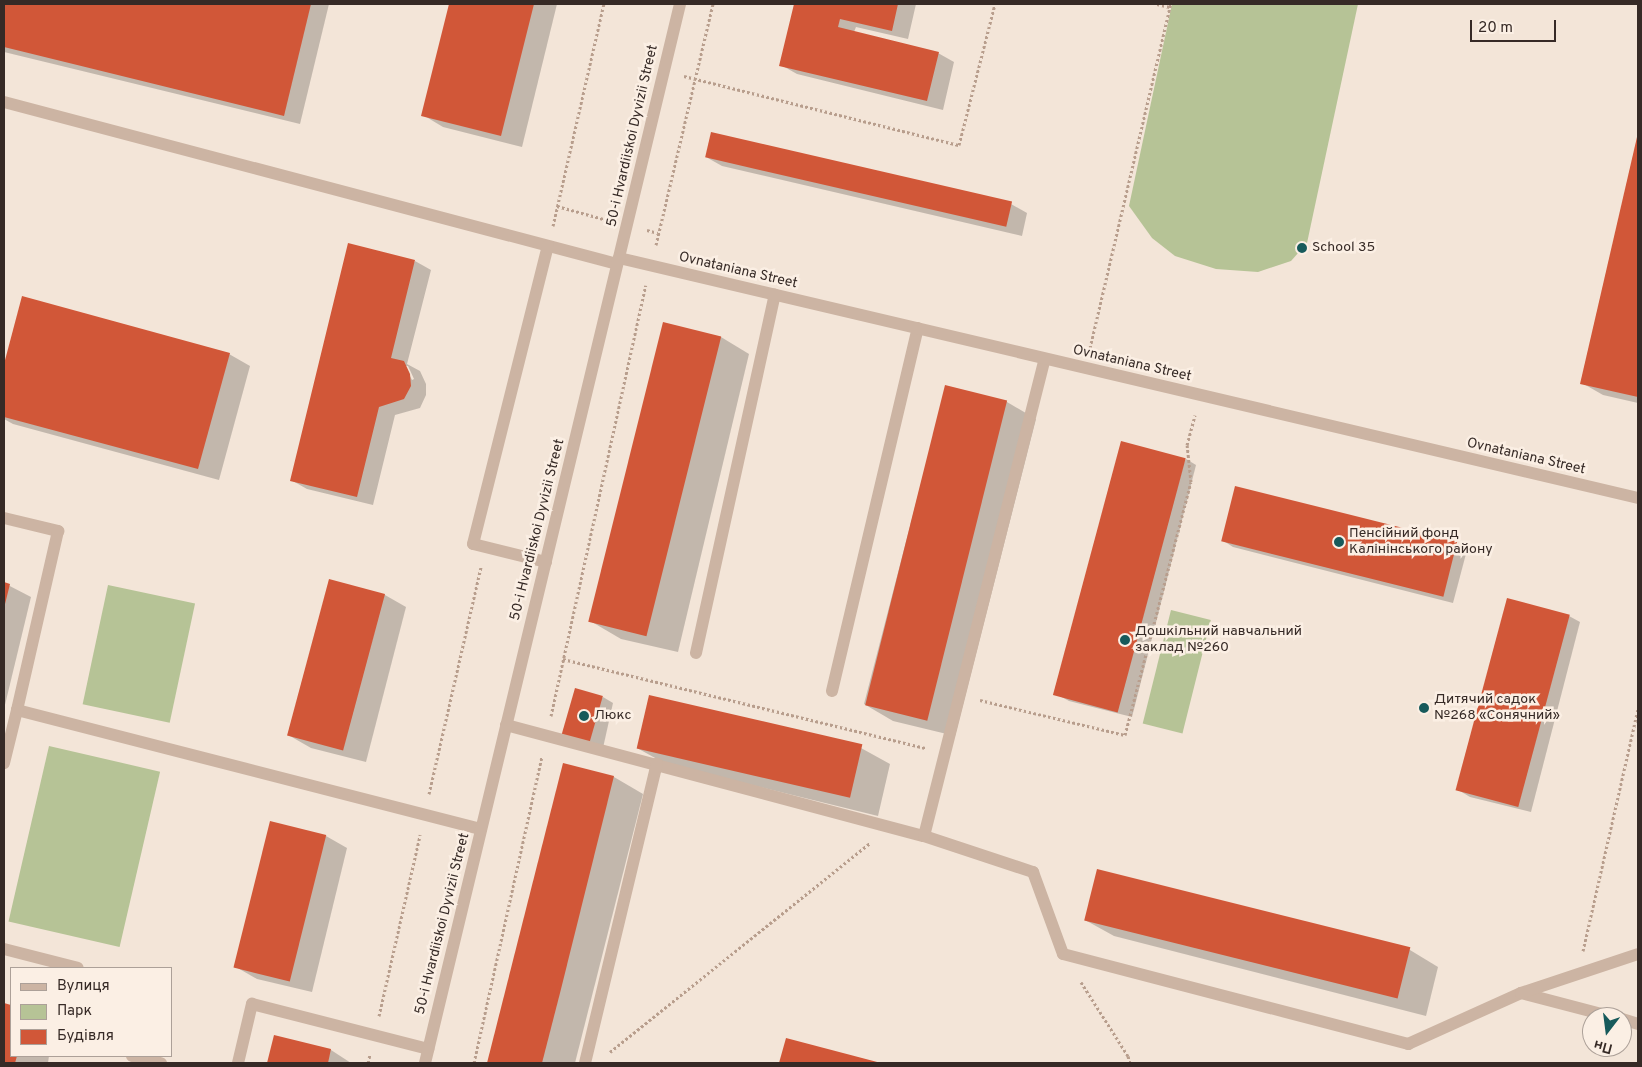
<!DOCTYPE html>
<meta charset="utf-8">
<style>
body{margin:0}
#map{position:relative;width:1642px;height:1067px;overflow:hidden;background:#f3e5d8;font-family:Overpass,sans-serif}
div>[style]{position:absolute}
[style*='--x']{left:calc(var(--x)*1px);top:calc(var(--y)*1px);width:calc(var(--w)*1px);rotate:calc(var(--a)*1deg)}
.green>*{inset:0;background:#b6c396;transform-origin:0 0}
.shadow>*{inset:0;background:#0003}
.building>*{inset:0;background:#d15738;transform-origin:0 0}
.path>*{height:3px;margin-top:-1.5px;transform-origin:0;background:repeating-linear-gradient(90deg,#b89e8d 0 2.5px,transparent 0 5px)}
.service>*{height:12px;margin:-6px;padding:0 6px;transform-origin:6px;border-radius:6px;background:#ccb4a3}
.minor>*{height:12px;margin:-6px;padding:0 6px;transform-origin:6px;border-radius:6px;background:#ccb4a3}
.dots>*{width:14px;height:14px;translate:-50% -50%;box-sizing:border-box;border:2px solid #fbefe4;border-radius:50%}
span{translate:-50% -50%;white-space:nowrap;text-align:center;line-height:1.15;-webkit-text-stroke:5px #fbefe4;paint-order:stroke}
.street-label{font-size:14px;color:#362a26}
.poi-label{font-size:14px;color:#362a26}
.left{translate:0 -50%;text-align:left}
.frame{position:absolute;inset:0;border:5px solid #362a26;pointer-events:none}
.legend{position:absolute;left:10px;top:967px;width:162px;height:90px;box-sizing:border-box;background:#fbefe4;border:1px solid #aca098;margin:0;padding:6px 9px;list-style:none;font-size:15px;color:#362a26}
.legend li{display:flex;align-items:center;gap:10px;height:25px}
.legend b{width:25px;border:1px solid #aca098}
.north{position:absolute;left:1582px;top:1007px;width:50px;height:50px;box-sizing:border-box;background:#fbefe4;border:1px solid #aca098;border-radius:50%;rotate:195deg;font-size:14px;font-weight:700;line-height:20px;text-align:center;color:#362a26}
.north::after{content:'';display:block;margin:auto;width:18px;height:22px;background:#175a5b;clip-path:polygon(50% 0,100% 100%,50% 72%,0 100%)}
.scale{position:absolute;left:1470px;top:20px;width:86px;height:22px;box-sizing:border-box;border:2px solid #362a26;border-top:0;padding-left:6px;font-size:15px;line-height:18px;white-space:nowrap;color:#362a26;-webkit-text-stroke:4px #fbefe4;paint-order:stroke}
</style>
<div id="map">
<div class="green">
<i style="clip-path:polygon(1172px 4px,1358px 4px,1307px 243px,1291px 261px,1258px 272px,1216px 269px,1175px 256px,1152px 238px,1129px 206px)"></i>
<i style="left:108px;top:585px;width:89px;height:122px;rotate:12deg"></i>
<i style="left:1171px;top:610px;width:41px;height:117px;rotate:14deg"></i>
<i style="left:49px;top:746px;width:114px;height:180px;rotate:13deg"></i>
</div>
<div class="shadow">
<i style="clip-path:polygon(4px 4px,329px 4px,300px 124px,4px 52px)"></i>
<i style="clip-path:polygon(450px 4px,557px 4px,522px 147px,443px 127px,423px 115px)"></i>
<i style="clip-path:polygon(795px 4px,916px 4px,908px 39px,856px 27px,854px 32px,938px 53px,954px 62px,943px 110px,797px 74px,781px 65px)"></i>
<i style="clip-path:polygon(1638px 139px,1638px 403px,1603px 395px,1582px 383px)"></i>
<i style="clip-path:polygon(706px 157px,1011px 204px,1027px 213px,1022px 236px,722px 166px)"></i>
<i style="clip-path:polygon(evenodd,415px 261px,431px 270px,407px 364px,420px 371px,426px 384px,426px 395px,420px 408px,395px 415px,373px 505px,307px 489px,291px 480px,415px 261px,405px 366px,408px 366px,414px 379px,412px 380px,405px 366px)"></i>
<i style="clip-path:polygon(23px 298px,229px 354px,250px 366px,219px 480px,13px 424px,4px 419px,4px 369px)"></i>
<i style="clip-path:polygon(664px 324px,721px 337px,749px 354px,678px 652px,621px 639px,592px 622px)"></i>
<i style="clip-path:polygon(946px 387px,1007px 402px,1036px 419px,955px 736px,893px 721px,864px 704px)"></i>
<i style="clip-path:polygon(1186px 459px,1196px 465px,1132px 717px,1069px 701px,1058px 695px)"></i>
<i style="clip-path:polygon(1222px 540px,1456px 544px,1467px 550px,1453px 603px,1233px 547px)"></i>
<i style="clip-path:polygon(330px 581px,385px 595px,406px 607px,366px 762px,311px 748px,290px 736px)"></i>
<i style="clip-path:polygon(4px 583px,31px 597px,4px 709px)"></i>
<i style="clip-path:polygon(1569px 616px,1580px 622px,1531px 812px,1470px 797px,1460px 791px)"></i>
<i style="clip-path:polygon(603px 697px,613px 703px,603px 748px,566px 736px)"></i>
<i style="clip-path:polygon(637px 748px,861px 748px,890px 764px,878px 816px,666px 764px)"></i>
<i style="clip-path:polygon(564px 765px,614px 777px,643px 794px,575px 1063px,488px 1063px)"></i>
<i style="clip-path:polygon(326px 836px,347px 848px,312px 992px,257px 979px,236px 967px)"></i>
<i style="clip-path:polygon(1085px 920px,1410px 950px,1438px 967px,1426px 1016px,1114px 936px)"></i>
<i style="clip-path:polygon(4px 1004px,11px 1006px,11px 1056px,49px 1056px,48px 1063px,4px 1063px)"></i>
<i style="clip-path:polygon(275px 1036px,331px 1050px,351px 1063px,268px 1063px)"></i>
<i style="clip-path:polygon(787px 1040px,879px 1063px,781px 1063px)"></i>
</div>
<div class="building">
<i style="clip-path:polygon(4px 4px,311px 4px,284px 116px,4px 47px)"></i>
<i style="clip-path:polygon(449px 4px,534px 4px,501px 136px,421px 116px)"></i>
<i style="clip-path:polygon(794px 4px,898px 4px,892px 31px,840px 19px,838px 27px,939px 52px,927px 101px,779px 66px)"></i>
<i style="left:711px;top:132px;width:309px;height:26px;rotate:13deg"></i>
<i style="clip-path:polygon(1637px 137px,1638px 137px,1638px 397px,1580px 384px)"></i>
<i style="clip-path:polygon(348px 243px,415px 260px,391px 358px,404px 361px,410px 374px,411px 386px,404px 399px,379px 407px,357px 497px,290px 481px)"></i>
<i style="clip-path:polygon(22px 296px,230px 353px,198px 469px,4px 417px,4px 364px)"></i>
<i style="left:663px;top:322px;width:60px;height:309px;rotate:14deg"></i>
<i style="left:945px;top:385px;width:64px;height:330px;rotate:14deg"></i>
<i style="left:1121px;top:441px;width:67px;height:263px;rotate:15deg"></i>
<i style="left:1235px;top:486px;width:229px;height:57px;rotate:14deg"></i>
<i style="left:329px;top:579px;width:58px;height:162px;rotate:15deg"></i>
<i style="clip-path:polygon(4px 582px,10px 584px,4px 608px)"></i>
<i style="left:1507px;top:598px;width:65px;height:199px;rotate:15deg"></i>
<i style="left:575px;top:688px;width:29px;height:50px;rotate:16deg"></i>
<i style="left:649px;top:695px;width:219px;height:55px;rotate:13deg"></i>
<i style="clip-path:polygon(563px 763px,614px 776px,560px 993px,542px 1063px,487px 1063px)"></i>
<i style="left:270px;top:821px;width:58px;height:151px;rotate:14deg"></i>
<i style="left:1097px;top:869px;width:323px;height:53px;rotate:14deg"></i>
<i style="clip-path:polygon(4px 1003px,11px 1005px,11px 1056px,17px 1056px,15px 1063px,4px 1062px)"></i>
<i style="clip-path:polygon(274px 1035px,331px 1049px,328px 1063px,267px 1063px)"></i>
<i style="clip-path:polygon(786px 1038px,881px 1063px,779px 1063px)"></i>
</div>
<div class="path">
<i style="--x:1157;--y:4;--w:13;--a:13"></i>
<i style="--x:684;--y:76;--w:284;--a:14.1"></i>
<i style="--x:959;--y:145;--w:146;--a:-75.7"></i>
<i style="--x:557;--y:206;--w:52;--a:15.6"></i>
<i style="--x:553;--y:226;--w:228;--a:-77.1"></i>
<i style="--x:647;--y:230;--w:11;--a:15"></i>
<i style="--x:656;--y:245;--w:248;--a:-76.7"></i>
<i style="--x:1090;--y:348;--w:353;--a:-76.8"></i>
<i style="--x:563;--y:659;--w:373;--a:13.8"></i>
<i style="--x:980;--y:700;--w:149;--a:13.6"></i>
<i style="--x:1125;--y:735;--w:261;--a:-75.4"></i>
<i style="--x:1191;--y:482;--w:37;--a:-96"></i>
<i style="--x:1187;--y:445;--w:31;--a:-75"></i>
<i style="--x:551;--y:716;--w:441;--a:-77.6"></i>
<i style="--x:429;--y:794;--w:233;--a:-77.1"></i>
<i style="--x:1583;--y:951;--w:249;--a:-77.2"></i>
<i style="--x:1081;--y:982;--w:88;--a:57.6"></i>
<i style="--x:1128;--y:1056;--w:7;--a:74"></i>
<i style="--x:379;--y:1016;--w:186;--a:-77.2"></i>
<i style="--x:610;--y:1052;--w:334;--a:-38.8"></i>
<i style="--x:368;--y:1063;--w:9;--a:-77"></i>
<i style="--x:474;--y:1063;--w:314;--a:-77.5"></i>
</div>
<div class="service">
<i style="--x:4;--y:102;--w:634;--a:14.8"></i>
<i style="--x:4;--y:518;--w:56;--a:13.5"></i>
<i style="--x:58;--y:531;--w:184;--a:102.9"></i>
<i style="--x:17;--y:710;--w:479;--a:14.4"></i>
<i style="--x:546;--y:562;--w:75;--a:-166.1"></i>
<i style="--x:473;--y:544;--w:307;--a:-75.9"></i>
<i style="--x:696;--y:653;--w:367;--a:-77.6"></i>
<i style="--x:832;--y:691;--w:373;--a:-76.7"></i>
<i style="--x:506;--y:725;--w:432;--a:14.9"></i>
<i style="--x:924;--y:836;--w:115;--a:18.3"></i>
<i style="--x:1033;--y:872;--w:87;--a:69.9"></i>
<i style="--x:1063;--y:954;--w:357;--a:14.6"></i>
<i style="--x:1408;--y:1044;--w:124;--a:-24.3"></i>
<i style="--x:1521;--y:993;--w:95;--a:14.6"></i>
<i style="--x:4;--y:763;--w:55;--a:-76.2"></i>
<i style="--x:924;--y:836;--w:492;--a:-75.8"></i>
<i style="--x:4;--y:949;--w:76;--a:14.4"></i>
<i style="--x:1521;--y:993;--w:123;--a:-18.4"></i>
<i style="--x:1622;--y:1019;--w:17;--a:17"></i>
<i style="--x:132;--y:1056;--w:30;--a:14"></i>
<i style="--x:238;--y:1063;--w:61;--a:-76.7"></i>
<i style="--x:252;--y:1004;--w:182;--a:14.3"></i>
<i style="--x:585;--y:1063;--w:308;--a:-76.5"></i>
</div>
<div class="minor">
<i style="--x:619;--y:258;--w:1047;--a:13.25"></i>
<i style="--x:425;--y:1063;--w:1089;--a:-76.46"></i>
</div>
<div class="dots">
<i style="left:1302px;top:248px;background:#175a5b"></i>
<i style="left:1339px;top:542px;background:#175a5b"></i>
<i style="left:1125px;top:640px;background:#175a5b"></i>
<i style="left:1424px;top:708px;background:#175a5b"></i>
<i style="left:584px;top:716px;background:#175a5b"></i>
</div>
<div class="street-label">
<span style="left:633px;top:136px;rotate:-77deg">50-i Hvardiiskoi Dyvizii Street</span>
<span style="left:738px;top:271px;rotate:13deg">Ovnataniana Street</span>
<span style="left:1132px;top:364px;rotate:13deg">Ovnataniana Street</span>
<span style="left:1526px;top:457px;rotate:13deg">Ovnataniana Street</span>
<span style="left:538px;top:530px;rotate:-76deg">50-i Hvardiiskoi Dyvizii Street</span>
<span style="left:443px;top:924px;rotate:-76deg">50-i Hvardiiskoi Dyvizii Street</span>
</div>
<div class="poi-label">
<span class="left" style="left:1312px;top:248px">School 35</span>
<span class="left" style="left:1349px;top:542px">Пенсійний фонд<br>Калінінського району</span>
<span class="left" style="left:1135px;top:640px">Дошкільний навчальний<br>заклад №260</span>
<span class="left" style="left:1434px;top:708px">Дитячий садок<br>№268 «Сонячний»</span>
<span class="left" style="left:594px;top:716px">Люкс</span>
</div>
<div class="frame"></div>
<ul class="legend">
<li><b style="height:6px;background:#ccb4a3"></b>Вулиця</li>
<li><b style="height:14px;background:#b6c396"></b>Парк</li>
<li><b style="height:14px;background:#d15738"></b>Будівля</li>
</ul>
<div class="north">Пн</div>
<div class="scale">20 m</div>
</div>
